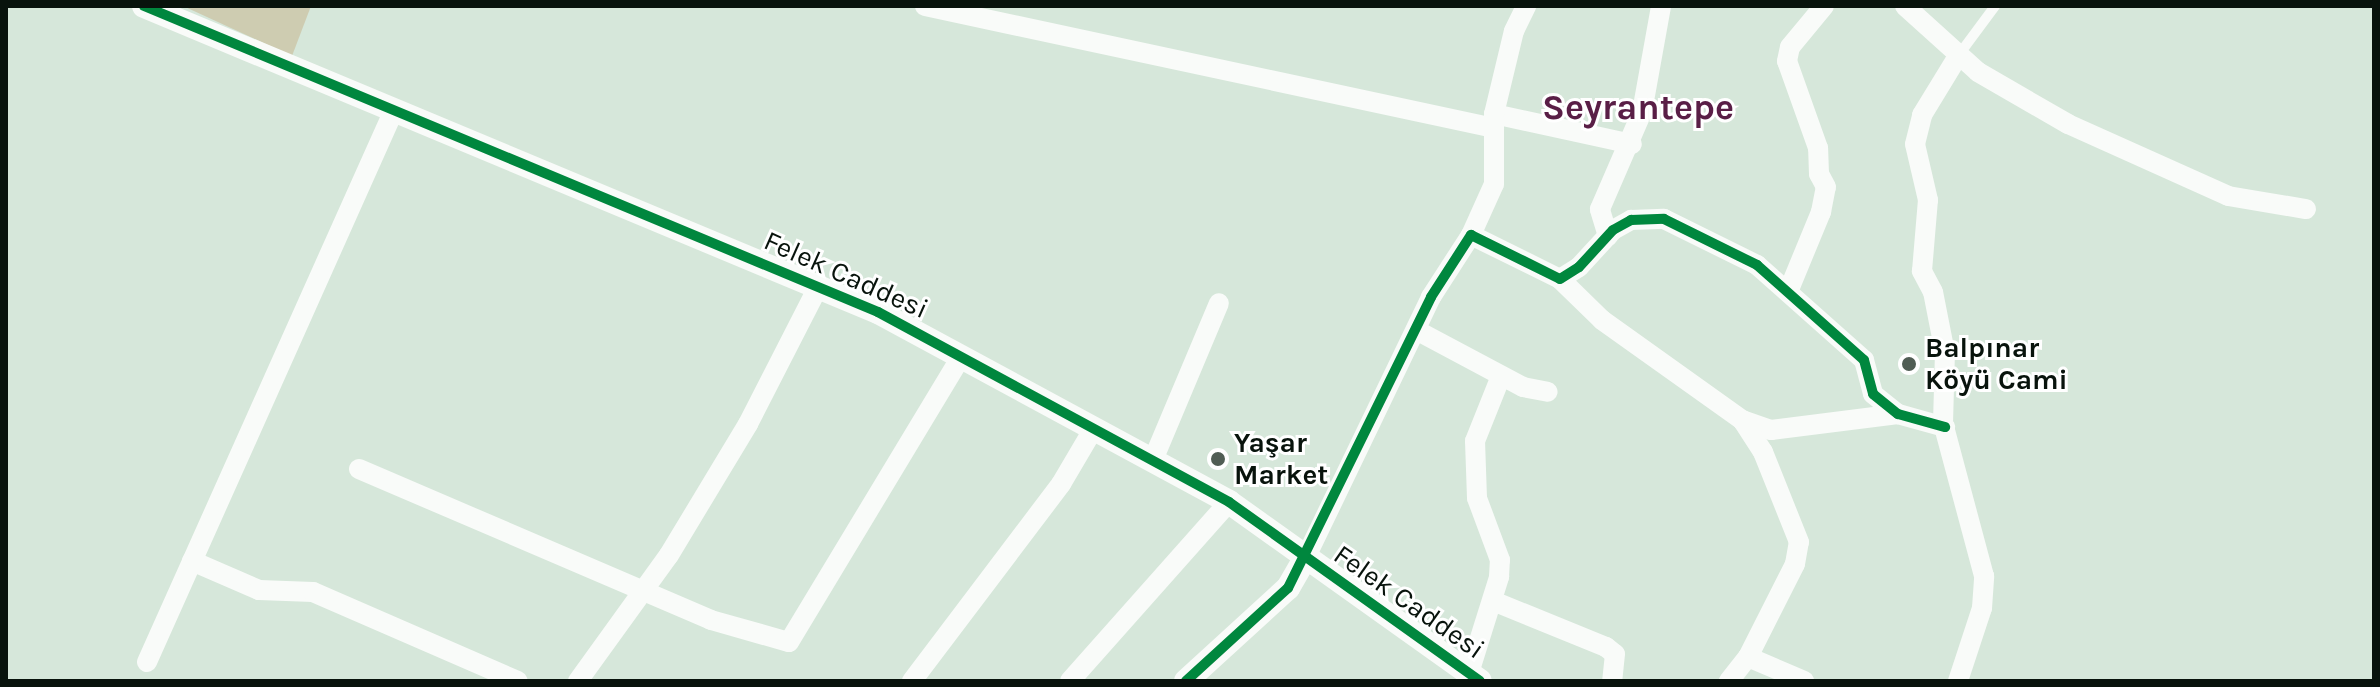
<!DOCTYPE html>
<meta charset="utf-8">
<style>
body{margin:0}
#map{position:relative;width:2380px;height:687px;overflow:hidden;background:#d6e7da;font-family:Karla,sans-serif}
div>[style]{position:absolute}
[style*='--x']{left:calc(var(--x)*1px);top:calc(var(--y)*1px);width:calc(var(--w)*1px);rotate:calc(var(--a)*1deg)}
.green>*{inset:0;background:#ceccb1}
.service>*{height:10px;margin:-5px;padding:0 5px;transform-origin:5px;border-radius:5px;background:#f9fbf9}
.minor>*{height:20px;margin:-10px;padding:0 10px;transform-origin:10px;border-radius:10px;background:#f9fbf9}
.tertiary>*{height:24px;margin:-12px;padding:0 12px;transform-origin:12px;border-radius:12px;background:#f9fbf9}
.cycleway>*{height:10px;margin:-5px;padding:0 5px;transform-origin:5px;border-radius:5px;background:#00873e}
.dots>*{width:22px;height:22px;translate:-50% -50%;box-sizing:border-box;border:4px solid #fff;border-radius:50%}
span{translate:-50% -50%;white-space:nowrap;text-align:center;line-height:1.15;-webkit-text-stroke:6px #fff;paint-order:stroke}
.street-label{font-size:28px;color:#08130c}
.poi-label{font-size:28px;color:#08130c;font-weight:700}
.left{translate:0 -50%;text-align:left}
.district-label{font-size:36px;color:#591e46;font-weight:700}
.frame{position:absolute;inset:0;border:8px solid #08130c;pointer-events:none}
</style>
<div id="map">
<div class="green">
<i style="clip-path:polygon(183px 6px,311px 6px,292px 56px)"></i>
</div>
<div class="service">
<i style="--x:1958;--y:56;--w:62;--a:-53.5"></i>
</div>
<div class="minor">
<i style="--x:925;--y:6;--w:582;--a:12.1"></i>
<i style="--x:1905;--y:6;--w:98;--a:42.1"></i>
<i style="--x:1978;--y:72;--w:104;--a:30"></i>
<i style="--x:2068;--y:124;--w:175;--a:24.2"></i>
<i style="--x:2228;--y:196;--w:79;--a:9.5"></i>
<i style="--x:1494;--y:114;--w:141;--a:12.3"></i>
<i style="--x:1471;--y:235;--w:56;--a:-65.7"></i>
<i style="--x:1494;--y:184;--w:70;--a:-90"></i>
<i style="--x:1494;--y:114;--w:85;--a:-76.5"></i>
<i style="--x:1514;--y:31;--w:28;--a:-64"></i>
<i style="--x:1608;--y:236;--w:28;--a:-107"></i>
<i style="--x:1600;--y:209;--w:106;--a:-66.6"></i>
<i style="--x:1642;--y:112;--w:108;--a:-79.8"></i>
<i style="--x:1560;--y:279;--w:59;--a:44.3"></i>
<i style="--x:1602;--y:320;--w:172;--a:35.5"></i>
<i style="--x:1742;--y:420;--w:31;--a:19"></i>
<i style="--x:1771;--y:430;--w:128;--a:-7.2"></i>
<i style="--x:1788;--y:292;--w:87;--a:-67.6"></i>
<i style="--x:1821;--y:212;--w:25;--a:-79"></i>
<i style="--x:1826;--y:187;--w:15;--a:-118"></i>
<i style="--x:1819;--y:174;--w:26;--a:-92"></i>
<i style="--x:1818;--y:148;--w:92;--a:-109.6"></i>
<i style="--x:1787;--y:61;--w:14;--a:-78"></i>
<i style="--x:1790;--y:47;--w:53;--a:-50.3"></i>
<i style="--x:1416;--y:330;--w:121;--a:28"></i>
<i style="--x:1523;--y:387;--w:25;--a:11"></i>
<i style="--x:1153;--y:460;--w:170;--a:-67.2"></i>
<i style="--x:359;--y:469;--w:383;--a:23.2"></i>
<i style="--x:711;--y:620;--w:81;--a:15.8"></i>
<i style="--x:789;--y:642;--w:333;--a:-58.9"></i>
<i style="--x:1305;--y:559;--w:291;--a:-64.3"></i>
<i style="--x:1431;--y:297;--w:74;--a:-57.2"></i>
<i style="--x:1471;--y:235;--w:99;--a:26.3"></i>
<i style="--x:1560;--y:279;--w:22;--a:-32"></i>
<i style="--x:1579;--y:267;--w:50;--a:-47.4"></i>
<i style="--x:1613;--y:230;--w:21;--a:-29"></i>
<i style="--x:1631;--y:220;--w:33;--a:-2"></i>
<i style="--x:1664;--y:219;--w:104;--a:26.3"></i>
<i style="--x:1757;--y:265;--w:143;--a:41.6"></i>
<i style="--x:1864;--y:360;--w:35;--a:75"></i>
<i style="--x:1873;--y:394;--w:32;--a:39"></i>
<i style="--x:1898;--y:414;--w:49;--a:15.5"></i>
<i style="--x:192;--y:561;--w:73;--a:23.4"></i>
<i style="--x:259;--y:590;--w:54;--a:2.1"></i>
<i style="--x:313;--y:592;--w:223;--a:23.5"></i>
<i style="--x:1493;--y:601;--w:122;--a:22.2"></i>
<i style="--x:1606;--y:647;--w:11;--a:38"></i>
<i style="--x:1615;--y:654;--w:27;--a:96"></i>
<i style="--x:1748;--y:657;--w:61;--a:23.2"></i>
<i style="--x:147;--y:662;--w:605;--a:-65.89"></i>
<i style="--x:1469;--y:673;--w:101;--a:-72.6"></i>
<i style="--x:1499;--y:577;--w:17;--a:-87"></i>
<i style="--x:1500;--y:560;--w:66;--a:-110.4"></i>
<i style="--x:1477;--y:498;--w:57;--a:-92"></i>
<i style="--x:1475;--y:441;--w:70;--a:-68.2"></i>
<i style="--x:578;--y:681;--w:155;--a:-54.2"></i>
<i style="--x:669;--y:555;--w:153;--a:-58.9"></i>
<i style="--x:748;--y:424;--w:156;--a:-62.9"></i>
<i style="--x:912;--y:681;--w:247;--a:-52.9"></i>
<i style="--x:1061;--y:484;--w:65;--a:-59.5"></i>
<i style="--x:1070;--y:681;--w:239;--a:-48.4"></i>
<i style="--x:1729;--y:681;--w:31;--a:-52"></i>
<i style="--x:1748;--y:657;--w:104;--a:-63.2"></i>
<i style="--x:1795;--y:564;--w:22;--a:-80"></i>
<i style="--x:1799;--y:542;--w:97;--a:-111.8"></i>
<i style="--x:1763;--y:452;--w:38;--a:-123"></i>
<i style="--x:1958;--y:681;--w:77;--a:-71.8"></i>
<i style="--x:1982;--y:608;--w:32;--a:-86"></i>
<i style="--x:1984;--y:576;--w:158;--a:-105"></i>
<i style="--x:1943;--y:423;--w:70;--a:-88.4"></i>
<i style="--x:1945;--y:353;--w:62;--a:-101.1"></i>
<i style="--x:1933;--y:292;--w:24;--a:-118"></i>
<i style="--x:1922;--y:271;--w:71;--a:-85.2"></i>
<i style="--x:1928;--y:200;--w:57;--a:-103.1"></i>
<i style="--x:1915;--y:144;--w:30;--a:-76"></i>
<i style="--x:1922;--y:115;--w:69;--a:-58.6"></i>
</div>
<div class="tertiary">
<i style="--x:144;--y:6;--w:795;--a:22.63"></i>
<i style="--x:878;--y:312;--w:399;--a:28.4"></i>
<i style="--x:1229;--y:502;--w:308;--a:35.5"></i>
<i style="--x:1186;--y:681;--w:138;--a:-42.4"></i>
<i style="--x:1288;--y:588;--w:34;--a:-60"></i>
</div>
<div class="cycleway">
<i style="--x:144;--y:6;--w:795;--a:22.63"></i>
<i style="--x:878;--y:312;--w:399;--a:28.4"></i>
<i style="--x:1229;--y:502;--w:308;--a:35.5"></i>
<i style="--x:1186;--y:681;--w:138;--a:-42.4"></i>
<i style="--x:1288;--y:588;--w:324;--a:-63.8"></i>
<i style="--x:1431;--y:297;--w:74;--a:-57.2"></i>
<i style="--x:1471;--y:235;--w:99;--a:26.3"></i>
<i style="--x:1560;--y:279;--w:22;--a:-32"></i>
<i style="--x:1579;--y:267;--w:50;--a:-47.4"></i>
<i style="--x:1613;--y:230;--w:21;--a:-29"></i>
<i style="--x:1631;--y:220;--w:33;--a:-2"></i>
<i style="--x:1664;--y:219;--w:104;--a:26.3"></i>
<i style="--x:1757;--y:265;--w:143;--a:41.6"></i>
<i style="--x:1864;--y:360;--w:35;--a:75"></i>
<i style="--x:1873;--y:394;--w:32;--a:39"></i>
<i style="--x:1898;--y:414;--w:49;--a:15.5"></i>
</div>
<div class="dots">
<i style="left:1909px;top:364px;background:#505d54"></i>
<i style="left:1218px;top:459px;background:#505d54"></i>
</div>
<div class="street-label">
<span style="left:846px;top:275px;rotate:24deg">Felek Caddesi</span>
<span style="left:1409px;top:602px;rotate:35deg">Felek Caddesi</span>
</div>
<div class="poi-label">
<span class="left" style="left:1925px;top:364px">Balpınar<br>Köyü Cami</span>
<span class="left" style="left:1234px;top:459px">Yaşar<br>Market</span>
</div>
<div class="district-label">
<span style="left:1638px;top:108px">Seyrantepe</span>
</div>
<div class="frame"></div>
</div>
